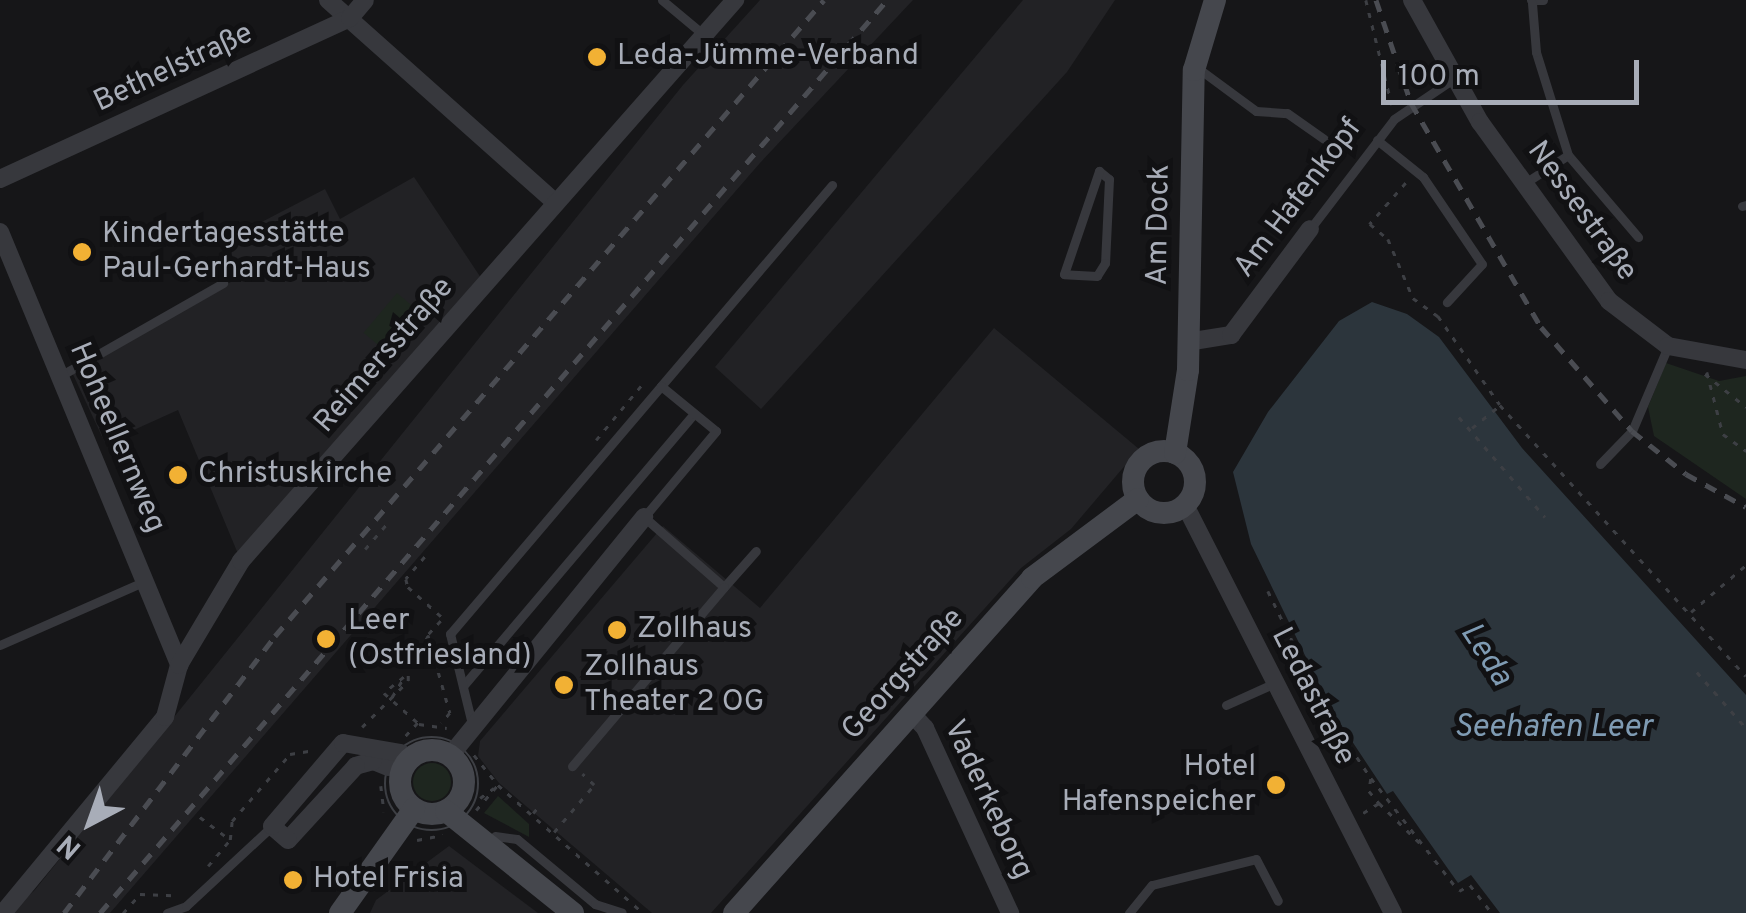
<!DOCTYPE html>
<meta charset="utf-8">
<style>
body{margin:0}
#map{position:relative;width:1746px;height:913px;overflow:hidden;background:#161618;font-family:Overpass,sans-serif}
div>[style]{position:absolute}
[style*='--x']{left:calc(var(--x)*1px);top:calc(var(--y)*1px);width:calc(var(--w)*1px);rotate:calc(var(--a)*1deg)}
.built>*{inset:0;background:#222225}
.green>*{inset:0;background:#1e261f;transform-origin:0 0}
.round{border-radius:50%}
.water>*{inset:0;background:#2c353c}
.path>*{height:2.5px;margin-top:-1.25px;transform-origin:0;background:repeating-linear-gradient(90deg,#3d3f44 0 5px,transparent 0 13px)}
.path>.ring{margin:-1.25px;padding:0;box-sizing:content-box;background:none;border:2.5px solid #3d3f44;border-radius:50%}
.lane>*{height:9px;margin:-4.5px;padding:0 4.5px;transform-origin:4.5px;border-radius:4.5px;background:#37383d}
.street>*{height:18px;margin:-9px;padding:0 9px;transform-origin:9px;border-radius:9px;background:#37383d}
.secondary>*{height:22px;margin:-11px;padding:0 11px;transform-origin:11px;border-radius:11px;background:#45474d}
.secondary>.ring{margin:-11px;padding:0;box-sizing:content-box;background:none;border:22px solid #45474d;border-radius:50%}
.rail>*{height:5px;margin-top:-2.5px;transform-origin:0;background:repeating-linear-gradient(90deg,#4a4c52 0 12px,transparent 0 22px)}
.dots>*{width:28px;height:28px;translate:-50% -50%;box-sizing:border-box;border:5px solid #111113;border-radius:50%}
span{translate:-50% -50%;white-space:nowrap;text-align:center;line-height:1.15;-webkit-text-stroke:10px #111113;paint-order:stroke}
.poi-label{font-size:30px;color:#a8adb8}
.left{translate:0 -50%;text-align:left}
.right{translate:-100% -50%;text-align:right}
.street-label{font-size:30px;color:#a8adb8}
.water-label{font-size:32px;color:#7f9bb3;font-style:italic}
.north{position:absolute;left:40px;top:773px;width:100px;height:100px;-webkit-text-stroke:8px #111113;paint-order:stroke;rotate:221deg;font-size:28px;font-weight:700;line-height:40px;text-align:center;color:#a8adb8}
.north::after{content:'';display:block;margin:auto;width:35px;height:45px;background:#a8adb8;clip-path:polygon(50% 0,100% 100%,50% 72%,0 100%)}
.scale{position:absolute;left:1381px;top:60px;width:258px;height:45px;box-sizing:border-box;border:5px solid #a8adb8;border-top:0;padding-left:12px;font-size:30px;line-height:35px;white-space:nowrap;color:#a8adb8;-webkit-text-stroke:8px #111113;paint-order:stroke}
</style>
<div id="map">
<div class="built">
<i style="clip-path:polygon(760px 0,913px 0,760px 163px,110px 913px,8px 913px,34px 891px,683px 85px)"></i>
<i style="clip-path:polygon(1023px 0,1115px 0,1067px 72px,761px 409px,715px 367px)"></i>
<i style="clip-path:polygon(414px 177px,485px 284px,241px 561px,178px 410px,105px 443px,70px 368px,242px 276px,225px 241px,325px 189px,340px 219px)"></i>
<i style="clip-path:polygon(994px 328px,1139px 449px,1071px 529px,1021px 568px,711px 913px,652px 913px,499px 783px,478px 756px,480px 741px,663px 526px,760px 608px)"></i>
<i style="clip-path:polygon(449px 846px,538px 913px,370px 913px,376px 900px)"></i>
</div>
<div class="green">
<i style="left:397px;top:293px;width:31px;height:52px;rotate:40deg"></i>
<i style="clip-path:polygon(1666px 363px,1719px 381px,1746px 376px,1746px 499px,1654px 436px,1648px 407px)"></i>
<i class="round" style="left:413px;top:763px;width:38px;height:38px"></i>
<i style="clip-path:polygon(498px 796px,529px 824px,529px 837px,484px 813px)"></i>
</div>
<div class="water">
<i style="clip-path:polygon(1372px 302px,1407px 314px,1439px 337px,1522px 448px,1746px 695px,1746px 913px,1500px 913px,1471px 875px,1458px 883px,1393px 791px,1387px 794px,1332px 711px,1251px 544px,1233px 472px,1268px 412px,1339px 321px)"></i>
</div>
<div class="path">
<i style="--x:1366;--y:0;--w:108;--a:76.1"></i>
<i style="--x:1406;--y:183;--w:55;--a:131.3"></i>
<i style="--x:1370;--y:224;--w:23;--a:40"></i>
<i style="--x:1388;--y:239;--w:64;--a:67"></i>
<i style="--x:1413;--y:298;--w:31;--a:36"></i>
<i style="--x:1438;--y:316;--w:108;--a:55.1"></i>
<i style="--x:1500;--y:405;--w:366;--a:47.8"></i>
<i style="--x:1707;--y:372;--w:64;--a:75.5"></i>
<i style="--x:1723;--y:434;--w:29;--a:36"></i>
<i style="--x:1705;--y:374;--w:53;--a:38.8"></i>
<i style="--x:1459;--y:417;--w:132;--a:49.3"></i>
<i style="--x:1472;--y:428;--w:36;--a:-39"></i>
<i style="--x:596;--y:440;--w:77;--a:-50.3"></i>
<i style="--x:365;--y:549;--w:33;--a:-49"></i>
<i style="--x:425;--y:557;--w:29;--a:131"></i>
<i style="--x:406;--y:579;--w:8;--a:76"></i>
<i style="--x:408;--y:587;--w:47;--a:41.5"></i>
<i style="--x:1268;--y:591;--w:137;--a:64"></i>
<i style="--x:1328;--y:714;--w:77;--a:56.1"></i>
<i style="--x:1371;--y:778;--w:143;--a:52.1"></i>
<i style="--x:1459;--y:891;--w:13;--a:-29"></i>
<i style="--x:1470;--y:885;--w:36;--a:52"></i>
<i style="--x:1691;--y:612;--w:72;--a:-40.5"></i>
<i style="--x:441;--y:621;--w:19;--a:133"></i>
<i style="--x:428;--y:635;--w:81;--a:74.2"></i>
<i style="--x:450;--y:713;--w:13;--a:129"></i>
<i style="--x:419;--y:650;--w:17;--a:-57"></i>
<i style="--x:1697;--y:672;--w:74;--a:48.8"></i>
<i style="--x:392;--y:697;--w:23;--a:-59"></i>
<i style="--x:404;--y:677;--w:26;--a:141"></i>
<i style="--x:384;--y:693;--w:45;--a:41.4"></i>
<i style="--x:418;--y:723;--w:18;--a:133"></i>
<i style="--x:419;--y:724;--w:28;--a:8"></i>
<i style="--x:362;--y:727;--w:65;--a:-45"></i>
<i style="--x:408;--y:681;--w:17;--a:-90"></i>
<i style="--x:408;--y:664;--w:18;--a:-52"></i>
<i style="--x:419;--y:650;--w:20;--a:-9"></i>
<i class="ring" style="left:385px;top:737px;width:91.5px;height:91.5px"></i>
<i style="--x:474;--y:755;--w:38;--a:51"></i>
<i style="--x:498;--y:785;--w:193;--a:41.4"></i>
<i style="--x:1371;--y:779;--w:12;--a:99"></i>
<i style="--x:1369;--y:791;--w:16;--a:50"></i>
<i style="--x:381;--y:786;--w:26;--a:83"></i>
<i style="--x:480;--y:798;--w:17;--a:-36"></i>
<i style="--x:476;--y:810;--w:33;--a:-49"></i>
<i style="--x:533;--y:813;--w:9;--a:-49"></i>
<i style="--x:1363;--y:813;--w:19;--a:-32"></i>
<i style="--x:1379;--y:803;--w:60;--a:44.3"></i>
<i style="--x:200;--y:817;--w:36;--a:37"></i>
<i style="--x:554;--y:832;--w:62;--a:-49.6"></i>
<i style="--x:594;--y:785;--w:16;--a:-137"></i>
<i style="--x:417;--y:840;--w:26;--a:-11"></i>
<i style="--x:317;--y:865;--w:28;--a:32"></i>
<i style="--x:208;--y:866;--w:34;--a:-50"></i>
<i style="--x:230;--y:840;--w:19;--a:-84"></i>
<i style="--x:232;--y:821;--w:89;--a:-49.1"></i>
<i style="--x:290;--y:754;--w:25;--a:-9"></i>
<i style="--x:123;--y:913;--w:25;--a:-48"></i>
<i style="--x:140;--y:894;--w:33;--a:2"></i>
</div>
<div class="lane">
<i style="--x:662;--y:0;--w:55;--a:39.8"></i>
<i style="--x:1531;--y:0;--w:12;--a:0"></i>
<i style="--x:1195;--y:66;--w:76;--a:36.4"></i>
<i style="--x:1256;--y:111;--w:31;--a:4"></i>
<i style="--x:1287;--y:113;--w:45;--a:35.1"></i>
<i style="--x:1377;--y:140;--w:59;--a:38.8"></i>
<i style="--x:1423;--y:177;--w:105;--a:55.9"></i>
<i style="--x:1482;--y:264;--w:52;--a:132.6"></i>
<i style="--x:1568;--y:155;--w:108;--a:49.5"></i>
<i style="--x:1099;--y:171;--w:13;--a:39"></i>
<i style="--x:1109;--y:179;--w:84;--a:92.7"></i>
<i style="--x:1105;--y:263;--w:15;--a:122"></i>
<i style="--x:1097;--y:276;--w:33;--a:-177"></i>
<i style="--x:1064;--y:274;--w:109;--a:-71.2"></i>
<i style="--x:1525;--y:183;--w:51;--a:-33.1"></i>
<i style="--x:1568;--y:155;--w:108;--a:-107.3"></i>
<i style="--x:1536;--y:52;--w:49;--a:-94.7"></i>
<i style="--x:1742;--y:206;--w:4;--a:-14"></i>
<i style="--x:1310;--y:229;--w:138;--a:-52.6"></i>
<i style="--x:1394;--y:119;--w:71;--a:-34.1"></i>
<i style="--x:60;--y:376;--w:188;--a:-29.7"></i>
<i style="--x:661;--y:386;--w:264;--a:-49.6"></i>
<i style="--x:1600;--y:464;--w:46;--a:-45.9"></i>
<i style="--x:1632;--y:431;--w:92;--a:-67"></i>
<i style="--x:724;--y:587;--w:48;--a:-48.4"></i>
<i style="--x:0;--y:645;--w:156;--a:-23.8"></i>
<i style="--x:463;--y:686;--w:357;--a:-49.7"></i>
<i style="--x:1226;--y:705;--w:56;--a:-24.3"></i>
<i style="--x:472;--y:724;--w:93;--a:-103.7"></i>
<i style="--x:450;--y:634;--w:326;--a:-49.6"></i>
<i style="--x:661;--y:386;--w:71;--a:39.3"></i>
<i style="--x:716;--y:431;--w:112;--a:129.9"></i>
<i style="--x:644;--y:517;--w:106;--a:41.2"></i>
<i style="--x:724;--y:587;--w:235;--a:130.3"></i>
<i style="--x:388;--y:767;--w:18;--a:49"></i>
<i style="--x:495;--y:836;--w:22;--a:8"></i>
<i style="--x:517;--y:839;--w:102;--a:39.8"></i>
<i style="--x:595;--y:904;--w:28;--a:18"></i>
<i style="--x:167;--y:913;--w:20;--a:-20"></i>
<i style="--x:186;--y:906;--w:117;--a:-42.9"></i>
<i style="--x:1129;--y:913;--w:36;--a:-51"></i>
<i style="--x:1152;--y:885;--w:107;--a:-14"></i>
<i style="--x:1256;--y:859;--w:47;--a:62.4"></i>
</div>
<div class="street">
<i style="--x:328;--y:0;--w:305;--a:41.7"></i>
<i style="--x:1412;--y:0;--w:140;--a:60.9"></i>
<i style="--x:1480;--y:122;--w:221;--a:54.2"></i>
<i style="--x:1609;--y:301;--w:74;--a:37.3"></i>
<i style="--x:1668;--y:346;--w:79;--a:10.2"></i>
<i style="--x:0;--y:179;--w:385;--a:-24.7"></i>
<i style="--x:350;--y:18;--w:23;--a:-50"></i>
<i style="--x:0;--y:232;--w:469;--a:67.5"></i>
<i style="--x:1187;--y:342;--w:45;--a:-9"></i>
<i style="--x:1231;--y:335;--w:132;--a:-53.3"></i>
<i style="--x:1185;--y:505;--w:458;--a:63"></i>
<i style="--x:911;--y:713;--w:21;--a:47"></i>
<i style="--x:925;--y:728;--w:204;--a:65.3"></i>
<i style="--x:450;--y:756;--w:308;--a:-50.9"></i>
<i style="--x:388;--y:767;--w:16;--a:-158"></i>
<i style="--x:373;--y:761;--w:18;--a:164"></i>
<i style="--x:356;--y:766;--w:100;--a:132.6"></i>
<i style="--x:288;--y:840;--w:21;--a:-139"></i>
<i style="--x:272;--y:826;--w:109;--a:-49.5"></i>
<i style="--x:343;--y:743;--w:59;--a:9.8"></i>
<i style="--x:3;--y:913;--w:254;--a:-50.4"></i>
<i style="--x:165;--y:717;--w:54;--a:-74.9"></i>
<i style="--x:179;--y:665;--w:121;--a:-59.2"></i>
<i style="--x:241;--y:561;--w:748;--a:-48.63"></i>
</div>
<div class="secondary">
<i class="ring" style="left:1133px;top:451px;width:40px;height:40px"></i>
<i style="--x:1175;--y:453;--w:84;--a:-81.1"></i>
<i style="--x:1188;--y:370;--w:300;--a:-88.9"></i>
<i style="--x:1194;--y:70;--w:73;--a:-73.3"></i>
<i class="ring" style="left:400px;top:750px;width:42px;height:42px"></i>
<i style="--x:446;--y:811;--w:163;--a:38.8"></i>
<i style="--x:340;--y:913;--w:128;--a:-54.6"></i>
<i style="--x:734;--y:913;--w:448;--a:-48.3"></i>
<i style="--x:1032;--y:578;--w:132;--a:-36.7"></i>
</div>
<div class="rail">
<i style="--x:1376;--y:0;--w:109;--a:71.2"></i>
<i style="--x:1411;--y:103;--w:259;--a:59.9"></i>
<i style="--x:1541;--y:327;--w:138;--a:48.8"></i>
<i style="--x:1632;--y:431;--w:69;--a:38.5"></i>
<i style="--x:1686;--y:474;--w:68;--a:28.8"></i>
<i style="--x:64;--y:913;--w:348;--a:-52.7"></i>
<i style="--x:275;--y:636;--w:840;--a:-49.2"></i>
<i style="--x:100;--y:913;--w:1205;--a:-49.24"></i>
</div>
<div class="dots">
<i style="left:597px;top:57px;background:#f2b134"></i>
<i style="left:82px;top:252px;background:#f2b134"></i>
<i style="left:178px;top:475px;background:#f2b134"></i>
<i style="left:617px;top:630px;background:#f2b134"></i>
<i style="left:326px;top:639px;background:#f2b134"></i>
<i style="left:564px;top:685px;background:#f2b134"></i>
<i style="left:1276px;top:785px;background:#f2b134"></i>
<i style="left:293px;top:880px;background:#f2b134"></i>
</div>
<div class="poi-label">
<span class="left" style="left:617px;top:57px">Leda-Jümme-Verband</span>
<span class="left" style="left:102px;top:252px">Kindertagesstätte<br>Paul-Gerhardt-Haus</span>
<span class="left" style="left:198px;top:475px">Christuskirche</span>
<span class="left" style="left:348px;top:639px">Leer<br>(Ostfriesland)</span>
<span class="left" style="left:637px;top:630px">Zollhaus</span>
<span class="left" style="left:584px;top:685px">Zollhaus<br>Theater 2 OG</span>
<span class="right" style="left:1256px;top:785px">Hotel<br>Hafenspeicher</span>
<span class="left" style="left:313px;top:880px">Hotel Frisia</span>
</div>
<div class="street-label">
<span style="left:174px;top:69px;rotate:-25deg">Bethelstraße</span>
<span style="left:1299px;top:199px;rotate:-53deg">Am Hafenkopf</span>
<span style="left:1581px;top:212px;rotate:54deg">Nessestraße</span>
<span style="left:1160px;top:225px;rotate:-89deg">Am Dock</span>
<span style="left:385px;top:356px;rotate:-49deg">Reimersstraße</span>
<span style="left:116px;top:438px;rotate:67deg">Hoheellernweg</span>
<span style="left:904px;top:675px;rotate:-48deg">Georgstraße</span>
<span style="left:1312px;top:697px;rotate:63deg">Ledastraße</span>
<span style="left:987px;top:800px;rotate:65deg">Vaderkeborg</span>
</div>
<div class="water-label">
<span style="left:1485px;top:655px;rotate:57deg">Leda</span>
<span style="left:1553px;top:728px">Seehafen Leer</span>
</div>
<div class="north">N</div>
<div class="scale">100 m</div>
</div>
